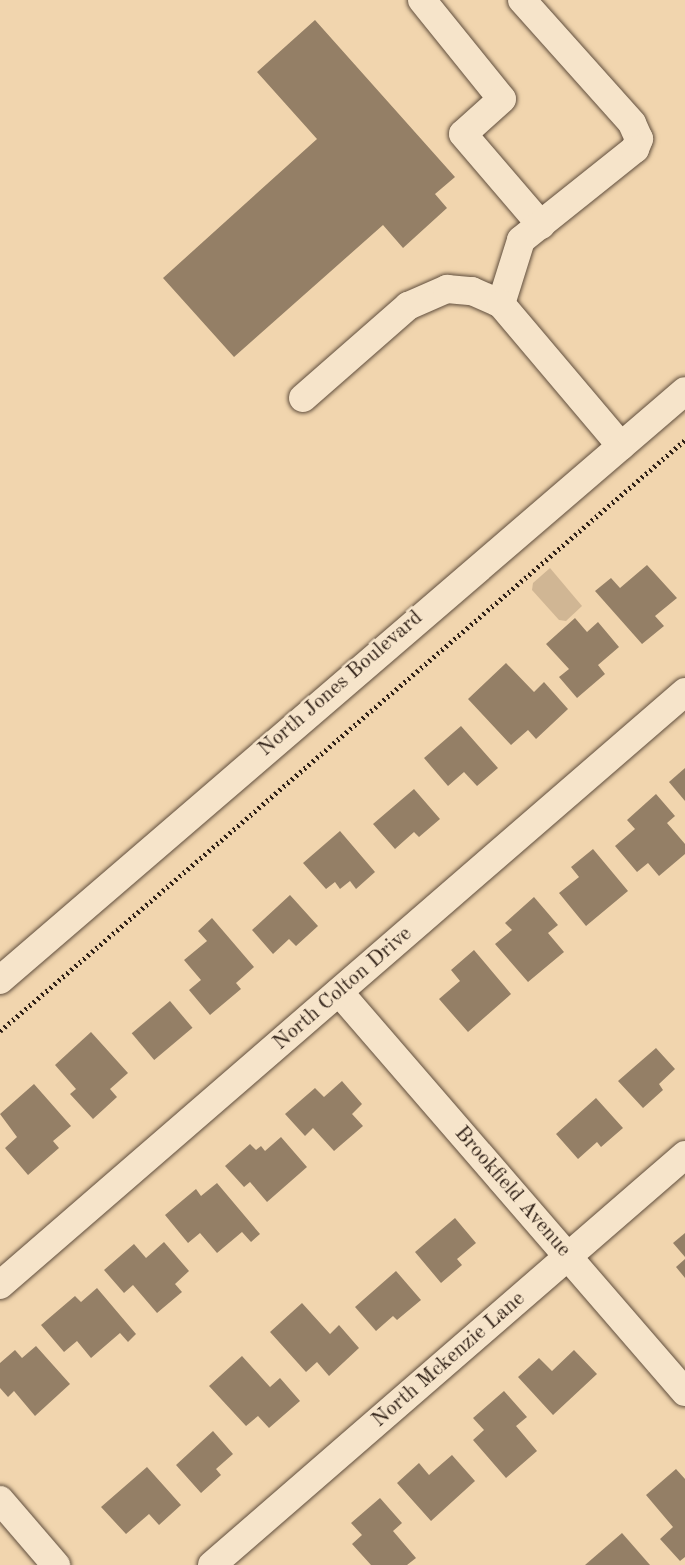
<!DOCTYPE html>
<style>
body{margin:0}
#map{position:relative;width:685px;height:1565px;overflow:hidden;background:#f1d5ae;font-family:"Old Standard TT",serif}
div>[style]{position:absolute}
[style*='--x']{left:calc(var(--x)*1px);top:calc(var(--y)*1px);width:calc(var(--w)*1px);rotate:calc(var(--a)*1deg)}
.green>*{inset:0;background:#d0b694}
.building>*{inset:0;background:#947f66;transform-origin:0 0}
.path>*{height:4.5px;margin-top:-2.25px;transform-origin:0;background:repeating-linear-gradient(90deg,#302117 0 2px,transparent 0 5.5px)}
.roads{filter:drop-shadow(0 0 2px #604e3d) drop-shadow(0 0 2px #604e3d)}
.minor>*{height:28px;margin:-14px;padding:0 14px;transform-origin:14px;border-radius:14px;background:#f6e4ca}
span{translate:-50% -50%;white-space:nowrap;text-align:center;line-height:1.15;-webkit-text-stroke:5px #f6e4ca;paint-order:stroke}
.street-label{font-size:21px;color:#302117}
</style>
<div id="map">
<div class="green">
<i style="clip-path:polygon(550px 568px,582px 606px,566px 621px,559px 620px,532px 590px,533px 583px)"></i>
</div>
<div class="building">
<i style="clip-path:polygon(315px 20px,455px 177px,435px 194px,447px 208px,403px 248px,383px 225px,234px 357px,163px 278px,317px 139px,257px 72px)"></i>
<i style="clip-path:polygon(647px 565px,677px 598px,655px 616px,664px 626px,642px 644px,595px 591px,611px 578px,620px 588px)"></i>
<i style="clip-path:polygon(575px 618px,587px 632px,598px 622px,619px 647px,598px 665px,605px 674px,577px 698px,559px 677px,569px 669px,546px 644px)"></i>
<i style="clip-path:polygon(506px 663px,534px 692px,544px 682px,568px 709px,536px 739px,528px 730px,511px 745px,468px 699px)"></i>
<i style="clip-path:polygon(461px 726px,498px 768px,477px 786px,464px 772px,448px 786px,424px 758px)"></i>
<i style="clip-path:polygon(685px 768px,685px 801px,669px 782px)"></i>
<i style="clip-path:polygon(414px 789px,440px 819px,419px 837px,414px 832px,395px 849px,373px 824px)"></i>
<i style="clip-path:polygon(656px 794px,675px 816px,667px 823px,685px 844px,685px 854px,659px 876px,648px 863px,637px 872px,615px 846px,635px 829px,627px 820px)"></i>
<i style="clip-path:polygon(340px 831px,375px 872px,356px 889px,350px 881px,340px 889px,335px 882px,326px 889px,303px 863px)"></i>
<i style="clip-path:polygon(593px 849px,628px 891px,586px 926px,559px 893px,579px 877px,571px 867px)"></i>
<i style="clip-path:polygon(290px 895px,318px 926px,296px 946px,289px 939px,273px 954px,252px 930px)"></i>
<i style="clip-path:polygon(534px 897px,558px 925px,548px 933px,564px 952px,528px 982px,495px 944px,512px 930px,505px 923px)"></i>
<i style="clip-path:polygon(212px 918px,254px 967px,236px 983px,241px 989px,210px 1015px,189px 990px,201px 980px,184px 960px,207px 941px,198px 931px)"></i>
<i style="clip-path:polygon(474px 950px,511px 994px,468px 1032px,439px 999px,460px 981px,451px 970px)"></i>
<i style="left:170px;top:1001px;width:35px;height:50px;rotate:50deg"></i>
<i style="clip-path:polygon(91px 1032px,128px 1073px,110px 1089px,117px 1097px,93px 1119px,70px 1094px,76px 1089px,55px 1065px)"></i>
<i style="clip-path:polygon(656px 1048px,675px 1069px,659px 1084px,663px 1090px,643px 1108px,618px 1081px)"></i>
<i style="clip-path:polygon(342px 1081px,362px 1104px,352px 1114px,363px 1126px,334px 1151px,313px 1128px,305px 1136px,285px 1114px,315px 1088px,324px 1097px)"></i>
<i style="clip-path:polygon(34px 1084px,71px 1126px,53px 1141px,59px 1148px,28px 1175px,5px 1148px,17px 1137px,0 1114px)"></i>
<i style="clip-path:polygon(596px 1098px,623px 1128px,601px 1147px,597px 1142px,578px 1159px,556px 1134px)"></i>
<i style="clip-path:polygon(281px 1137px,307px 1167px,267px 1202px,250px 1182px,244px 1187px,225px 1166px,250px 1144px,256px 1150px,261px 1146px,265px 1151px)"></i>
<i style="clip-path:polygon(217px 1183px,260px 1234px,251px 1242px,242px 1232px,217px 1253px,200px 1233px,188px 1243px,165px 1215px,196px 1189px,201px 1196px)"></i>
<i style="clip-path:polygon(455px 1218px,476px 1243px,457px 1259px,462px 1265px,441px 1283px,415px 1252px)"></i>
<i style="clip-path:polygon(685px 1233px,685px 1257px,673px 1243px)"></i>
<i style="clip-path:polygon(164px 1242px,189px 1271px,175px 1284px,182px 1292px,157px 1313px,133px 1285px,124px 1293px,104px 1270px,134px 1244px,146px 1258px)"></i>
<i style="clip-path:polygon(685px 1259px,685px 1278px,676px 1267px)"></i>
<i style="clip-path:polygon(396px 1271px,421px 1300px,397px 1320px,393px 1316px,376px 1331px,355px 1307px)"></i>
<i style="clip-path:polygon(97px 1288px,136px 1334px,128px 1342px,120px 1333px,91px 1358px,77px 1341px,64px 1352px,41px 1325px,75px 1296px,81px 1302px)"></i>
<i style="clip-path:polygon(302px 1303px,330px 1334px,339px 1325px,359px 1348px,329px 1376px,317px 1362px,306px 1372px,270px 1332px)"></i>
<i style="clip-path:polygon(36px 1346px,70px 1384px,35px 1416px,14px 1391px,8px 1397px,0 1388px,0 1363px,15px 1350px,22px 1358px)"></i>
<i style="clip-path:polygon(574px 1350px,597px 1374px,553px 1415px,518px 1377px,539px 1358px,552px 1371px)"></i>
<i style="clip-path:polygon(242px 1356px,270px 1387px,280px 1378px,300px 1401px,269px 1428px,258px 1416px,246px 1426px,209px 1386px)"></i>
<i style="clip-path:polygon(504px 1391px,527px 1417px,516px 1426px,537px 1451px,506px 1478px,473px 1440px,484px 1430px,473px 1418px)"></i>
<i style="clip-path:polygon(213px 1431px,233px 1454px,216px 1469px,221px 1475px,201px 1493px,176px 1465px)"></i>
<i style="clip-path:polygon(452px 1455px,475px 1481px,431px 1521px,397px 1483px,419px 1463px,429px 1475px)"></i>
<i style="clip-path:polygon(147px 1467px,181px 1505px,159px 1525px,149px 1514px,126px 1534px,101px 1507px)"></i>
<i style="clip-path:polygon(676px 1469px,685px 1479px,685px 1557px,680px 1561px,660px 1539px,673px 1527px,646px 1495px)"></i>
<i style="clip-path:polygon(380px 1498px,402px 1523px,393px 1531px,416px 1558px,407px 1565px,371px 1565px,352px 1544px,362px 1535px,351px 1523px)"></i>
<i style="clip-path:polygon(622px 1533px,650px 1565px,585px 1565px)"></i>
</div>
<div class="path">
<i style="--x:0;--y:1031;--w:905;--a:-40.79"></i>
</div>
<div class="roads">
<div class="minor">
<i style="--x:422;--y:0;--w:127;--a:51.1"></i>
<i style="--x:502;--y:99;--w:52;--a:138.1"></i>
<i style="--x:463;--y:134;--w:120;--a:49.4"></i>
<i style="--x:501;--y:304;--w:67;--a:-72.6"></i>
<i style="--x:521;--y:240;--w:146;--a:-38.6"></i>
<i style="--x:635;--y:149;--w:11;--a:-68"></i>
<i style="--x:639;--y:139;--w:17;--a:-114"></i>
<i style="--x:632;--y:123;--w:165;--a:-131.8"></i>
<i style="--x:303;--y:398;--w:140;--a:-41.2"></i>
<i style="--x:408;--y:306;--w:43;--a:-23.6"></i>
<i style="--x:447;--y:289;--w:25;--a:5"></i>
<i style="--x:472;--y:291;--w:32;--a:24"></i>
<i style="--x:501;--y:304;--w:186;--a:49.8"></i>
<i style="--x:0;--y:980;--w:903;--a:-40.69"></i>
<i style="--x:339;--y:992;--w:529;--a:49.14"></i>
<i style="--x:0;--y:1285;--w:906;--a:-40.88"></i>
<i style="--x:0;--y:1500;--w:86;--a:49.3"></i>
<i style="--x:212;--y:1565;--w:626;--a:-40.92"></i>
</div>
</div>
<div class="street-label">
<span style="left:341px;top:684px;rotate:-41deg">North Jones Boulevard</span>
<span style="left:343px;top:989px;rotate:-41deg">North Colton Drive</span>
<span style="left:512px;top:1192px;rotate:49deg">Brookfield Avenue</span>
<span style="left:449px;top:1360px;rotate:-41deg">North Mckenzie Lane</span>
</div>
</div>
